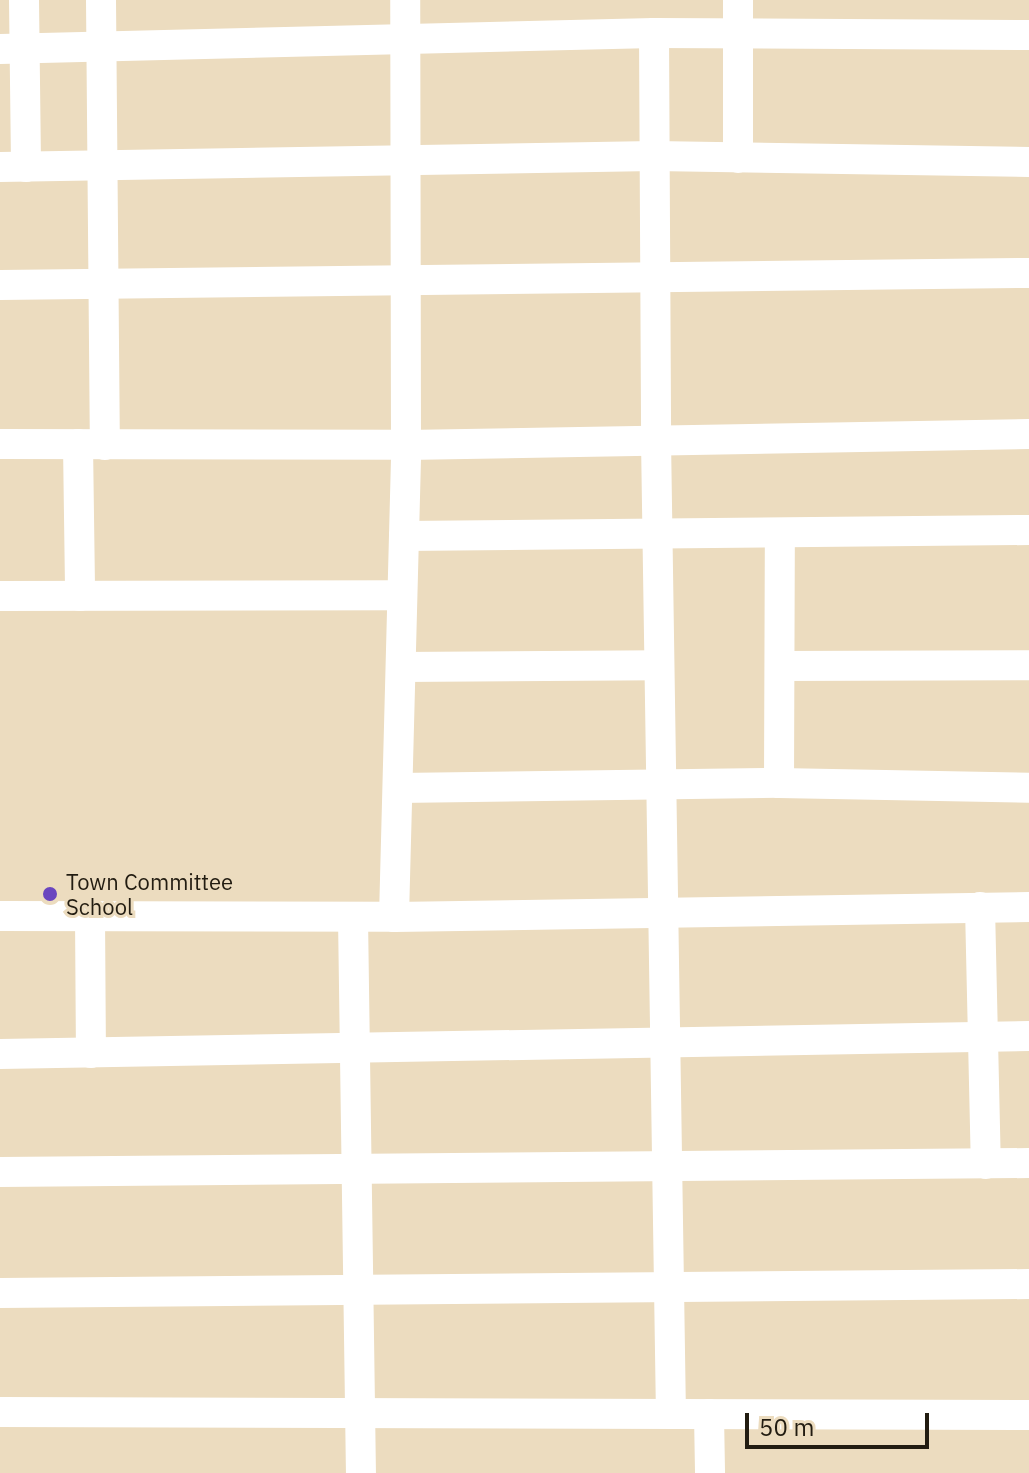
<!DOCTYPE html>
<style>
body{margin:0}
#map{position:relative;width:1029px;height:1473px;overflow:hidden;background:#ecdcbf;font-family:"IBM Plex Sans",sans-serif}
div>[style]{position:absolute}
[style*='--x']{left:calc(var(--x)*1px);top:calc(var(--y)*1px);width:calc(var(--w)*1px);rotate:calc(var(--a)*1deg)}
.street>*{height:30px;margin:-15px;padding:0 15px;transform-origin:15px;border-radius:15px;background:#fff}
.dots>*{width:22px;height:22px;translate:-50% -50%;box-sizing:border-box;border:4px solid #ecdcbf;border-radius:50%}
span{translate:-50% -50%;white-space:nowrap;text-align:center;line-height:1.15;-webkit-text-stroke:6px #ecdcbf;paint-order:stroke}
.poi-label{font-size:22px;color:#221c11}
.left{translate:0 -50%;text-align:left}
.scale{position:absolute;left:745px;top:1413px;width:184px;height:36px;box-sizing:border-box;border:4px solid #221c11;border-top:0;padding-left:10px;font-size:24px;line-height:28px;white-space:nowrap;color:#221c11;-webkit-text-stroke:6px #ecdcbf;paint-order:stroke}
</style>
<div id="map">
<div class="street">
<i style="--x:24;--y:0;--w:167;--a:89.3"></i>
<i style="--x:101;--y:0;--w:445;--a:89.5"></i>
<i style="--x:738;--y:0;--w:158;--a:90"></i>
<i style="--x:654;--y:33;--w:407;--a:89.7"></i>
<i style="--x:656;--y:440;--w:974;--a:89.12"></i>
<i style="--x:0;--y:49;--w:654;--a:-1.4"></i>
<i style="--x:654;--y:33;--w:375;--a:0.3"></i>
<i style="--x:0;--y:167;--w:654;--a:-0.96"></i>
<i style="--x:654;--y:156;--w:375;--a:0.9"></i>
<i style="--x:0;--y:285;--w:1029;--a:-0.67"></i>
<i style="--x:0;--y:444;--w:406;--a:0.1"></i>
<i style="--x:406;--y:445;--w:623;--a:-1.01"></i>
<i style="--x:78;--y:444;--w:152;--a:89.2"></i>
<i style="--x:404;--y:536;--w:625;--a:-0.55"></i>
<i style="--x:0;--y:596;--w:402;--a:-0.1"></i>
<i style="--x:780;--y:666;--w:249;--a:-0.2"></i>
<i style="--x:401;--y:667;--w:258;--a:-0.4"></i>
<i style="--x:779;--y:783;--w:249;--a:-89.8"></i>
<i style="--x:398;--y:788;--w:381;--a:-0.8"></i>
<i style="--x:779;--y:783;--w:250;--a:1.1"></i>
<i style="--x:980;--y:907;--w:257;--a:88.7"></i>
<i style="--x:0;--y:916;--w:394;--a:0.1"></i>
<i style="--x:394;--y:917;--w:635;--a:-0.9"></i>
<i style="--x:90;--y:916;--w:137;--a:89.6"></i>
<i style="--x:353;--y:917;--w:556;--a:89.18"></i>
<i style="--x:394;--y:917;--w:472;--a:-88.5"></i>
<i style="--x:406;--y:445;--w:445;--a:-90.1"></i>
<i style="--x:0;--y:1054;--w:1029;--a:-1"></i>
<i style="--x:0;--y:1172;--w:1029;--a:-0.5"></i>
<i style="--x:0;--y:1293;--w:1029;--a:-0.5"></i>
<i style="--x:0;--y:1412;--w:1029;--a:0.17"></i>
<i style="--x:709;--y:1414;--w:59;--a:89"></i>
</div>
<div class="dots">
<i style="left:50px;top:894px;background:#6a46bf"></i>
</div>
<div class="poi-label">
<span class="left" style="left:66px;top:894px">Town Committee<br>School</span>
</div>
<div class="scale">50 m</div>
</div>
